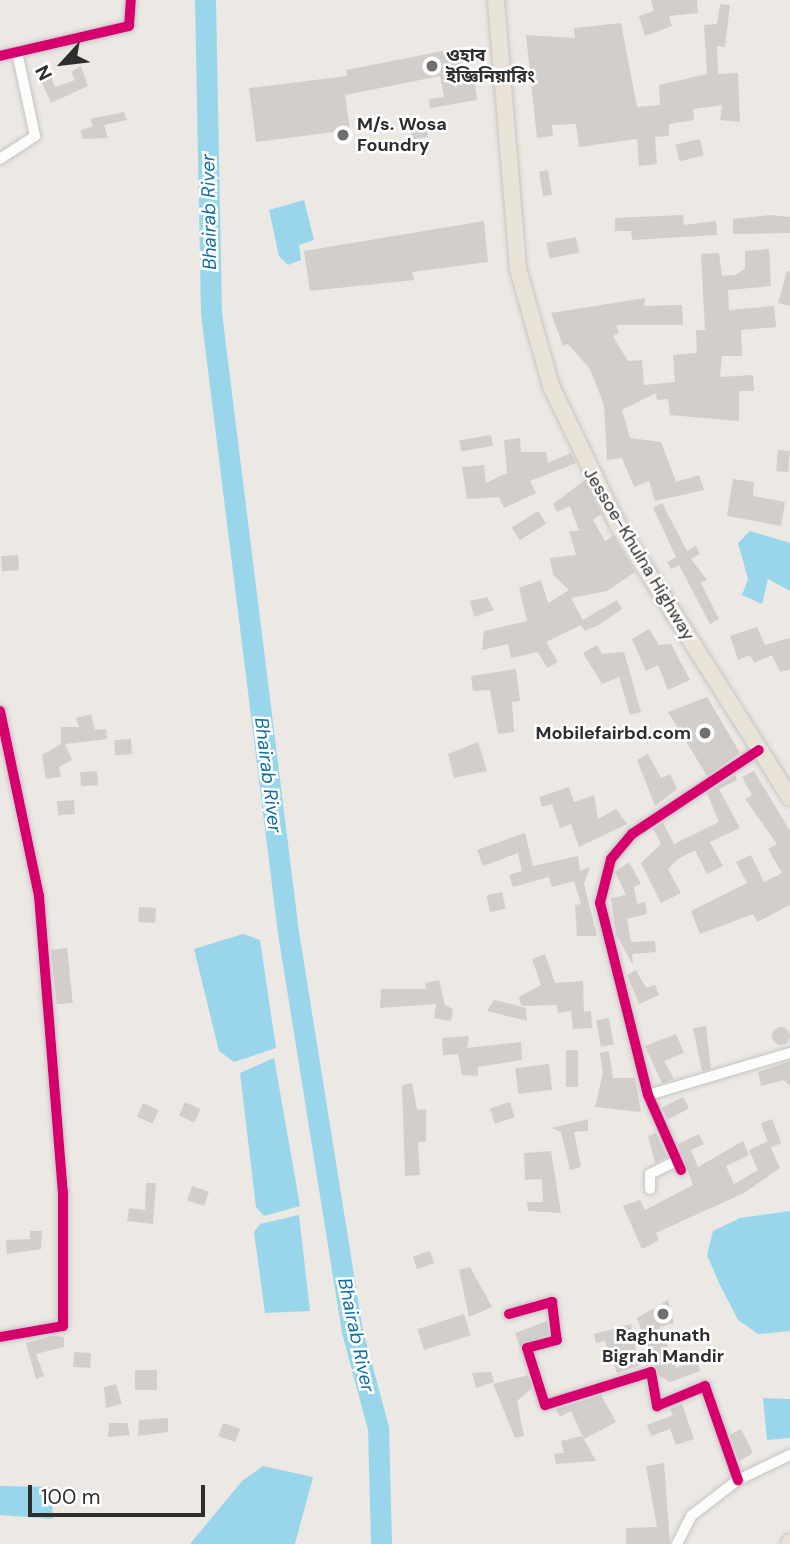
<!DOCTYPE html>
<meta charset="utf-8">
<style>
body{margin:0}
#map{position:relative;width:790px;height:1544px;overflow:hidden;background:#ece8e4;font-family:"DM Sans","Noto Sans Bengali",sans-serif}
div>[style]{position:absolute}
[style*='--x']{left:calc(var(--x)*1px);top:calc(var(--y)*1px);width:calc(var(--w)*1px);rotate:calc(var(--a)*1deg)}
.water>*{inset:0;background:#99d6ec}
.river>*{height:21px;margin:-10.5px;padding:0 10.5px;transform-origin:10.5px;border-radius:10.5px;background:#99d6ec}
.building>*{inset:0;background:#d1cecb;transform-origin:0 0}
.round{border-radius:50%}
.roads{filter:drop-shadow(0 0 2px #c5c4c5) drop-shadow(0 0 2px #c5c4c5)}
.minor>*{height:10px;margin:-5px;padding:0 5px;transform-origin:5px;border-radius:5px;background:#fcfcfb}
.trunk>*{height:16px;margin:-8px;padding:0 8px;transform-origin:8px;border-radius:8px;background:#e9e2d6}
.cycleway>*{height:10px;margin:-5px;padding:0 5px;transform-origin:5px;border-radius:5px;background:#d6006c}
.dots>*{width:19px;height:19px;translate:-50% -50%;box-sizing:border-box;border:4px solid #fff;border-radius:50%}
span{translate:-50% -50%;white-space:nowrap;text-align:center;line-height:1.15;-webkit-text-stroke:5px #fff;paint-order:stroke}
.poi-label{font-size:18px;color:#2e2e2e;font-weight:700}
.left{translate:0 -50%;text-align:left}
.right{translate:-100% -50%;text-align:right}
.street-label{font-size:18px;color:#2e2e2e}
.water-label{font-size:19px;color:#0d6fa3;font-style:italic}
.north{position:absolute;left:28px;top:28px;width:70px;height:70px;-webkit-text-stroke:5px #fff;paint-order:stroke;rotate:243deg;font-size:19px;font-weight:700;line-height:28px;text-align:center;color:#2e2e2e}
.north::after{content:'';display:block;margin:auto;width:24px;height:32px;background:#2e2e2e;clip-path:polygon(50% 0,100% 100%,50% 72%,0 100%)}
.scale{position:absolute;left:28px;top:1485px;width:177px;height:32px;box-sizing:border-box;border:4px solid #2e2e2e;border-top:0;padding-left:9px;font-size:21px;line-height:24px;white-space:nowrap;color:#2e2e2e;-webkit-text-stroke:5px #fff;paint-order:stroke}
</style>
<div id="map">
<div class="water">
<i style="clip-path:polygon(304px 200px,314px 240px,299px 245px,301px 260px,288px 265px,279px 256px,269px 210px)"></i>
<i style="clip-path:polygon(750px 531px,790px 543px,790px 591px,768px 579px,762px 604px,742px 595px,748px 579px,738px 543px)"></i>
<i style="clip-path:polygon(243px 934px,260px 940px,276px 1048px,234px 1062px,219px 1051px,194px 949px)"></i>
<i style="clip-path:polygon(274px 1058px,300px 1206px,264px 1216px,256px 1207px,240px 1073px)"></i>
<i style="clip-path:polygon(790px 1211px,790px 1331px,758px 1334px,738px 1320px,720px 1285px,707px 1255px,713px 1231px,740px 1218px)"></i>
<i style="clip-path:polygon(299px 1215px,310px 1311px,265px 1313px,254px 1232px,260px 1224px)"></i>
<i style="clip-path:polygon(763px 1398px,790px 1399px,790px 1438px,767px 1440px)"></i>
<i style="clip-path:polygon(263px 1466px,313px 1477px,295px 1544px,190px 1544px,242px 1481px)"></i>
<i style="clip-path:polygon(0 1486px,51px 1487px,53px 1519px,0 1515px)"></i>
</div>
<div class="river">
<i style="--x:205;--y:0;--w:313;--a:88.9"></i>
<i style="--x:211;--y:313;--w:624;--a:82.91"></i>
<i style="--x:288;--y:932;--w:404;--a:80.9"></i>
<i style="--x:352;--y:1331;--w:100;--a:75"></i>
<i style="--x:378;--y:1428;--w:116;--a:88.5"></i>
</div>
<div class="building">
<i style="clip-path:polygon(651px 0,697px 0,698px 13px,669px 16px,672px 26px,645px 36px,639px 16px,654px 11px)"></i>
<i style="clip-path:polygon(720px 4px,730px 5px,725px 47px,717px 46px,718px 74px,738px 73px,740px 122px,720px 120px,722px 105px,693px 109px,694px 120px,669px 124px,669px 136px,655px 137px,657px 164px,639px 166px,637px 139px,579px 147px,576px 124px,552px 125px,553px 136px,537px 138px,526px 35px,575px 38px,574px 28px,621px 23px,637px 107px,660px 105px,659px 85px,707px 74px,704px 25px,717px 24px)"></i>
<i style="clip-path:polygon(458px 48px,464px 78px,474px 76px,477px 100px,430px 108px,429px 99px,444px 97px,440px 76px,345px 95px,350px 130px,256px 142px,249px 88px,347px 76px,346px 70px)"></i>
<i style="clip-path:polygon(81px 66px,88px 86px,51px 103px,41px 80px,51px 76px,55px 87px,75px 80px,71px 72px)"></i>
<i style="clip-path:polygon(124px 112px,127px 120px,104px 125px,108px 138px,83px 139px,80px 131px,93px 126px,90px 119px)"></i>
<i style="left:425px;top:120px;width:17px;height:16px;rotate:80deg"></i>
<i style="left:700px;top:139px;width:17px;height:25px;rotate:77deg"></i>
<i style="left:548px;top:170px;width:25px;height:9px;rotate:81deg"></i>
<i style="clip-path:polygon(683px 215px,684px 225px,716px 221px,717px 235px,632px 240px,631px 231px,615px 231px,615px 218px)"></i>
<i style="clip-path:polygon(771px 215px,790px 217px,790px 233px,733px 234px,733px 219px)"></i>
<i style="clip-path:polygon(484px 221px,488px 262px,412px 272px,414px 280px,310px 291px,304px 251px)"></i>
<i style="left:576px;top:237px;width:16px;height:30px;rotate:79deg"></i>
<i style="clip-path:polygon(769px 249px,771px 286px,728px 290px,729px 310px,774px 306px,776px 327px,741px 330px,742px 356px,722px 356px,720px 377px,753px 375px,754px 391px,739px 391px,739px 421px,670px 415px,668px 399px,657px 400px,656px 393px,622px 410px,630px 438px,661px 442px,676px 482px,699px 475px,704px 490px,655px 501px,649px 481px,634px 487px,622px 458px,607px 460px,604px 405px,590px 369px,568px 344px,563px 346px,551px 313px,645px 298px,644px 306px,682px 305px,683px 325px,616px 325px,619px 333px,613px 336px,628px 361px,642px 360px,644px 385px,675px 382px,673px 355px,697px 353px,696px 330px,705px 330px,701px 254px,719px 253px,722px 276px,735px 275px,745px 269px,745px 251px)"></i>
<i style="clip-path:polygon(787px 271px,790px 271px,790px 306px,778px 303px)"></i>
<i style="left:491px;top:435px;width:11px;height:32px;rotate:80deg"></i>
<i style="clip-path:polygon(520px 438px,521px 452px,546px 452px,548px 463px,571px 453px,576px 463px,530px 481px,536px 493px,504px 508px,499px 497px,467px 499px,462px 467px,484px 465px,486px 483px,507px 473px,504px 440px)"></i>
<i style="left:778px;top:450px;width:12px;height:21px;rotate:5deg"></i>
<i style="clip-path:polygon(733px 479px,754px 482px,753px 496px,785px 502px,781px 526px,727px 516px)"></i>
<i style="clip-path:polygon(585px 480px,601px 514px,593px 520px,605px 541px,613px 536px,635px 572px,607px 591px,571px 598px,583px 620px,617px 600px,622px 609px,599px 625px,585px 631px,581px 625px,546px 642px,558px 662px,547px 668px,538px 652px,511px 658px,508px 644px,482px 650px,484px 631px,527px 621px,519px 588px,541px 580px,548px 603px,569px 590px,553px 575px,550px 558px,576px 555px,569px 531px,579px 531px,570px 506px,557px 512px,553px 504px)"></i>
<i style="clip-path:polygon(662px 503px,687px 551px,696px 546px,700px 554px,691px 559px,707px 580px,701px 583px,719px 619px,710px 624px,679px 565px,671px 569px,667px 562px,676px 557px,653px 508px)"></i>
<i style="left:538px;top:511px;width:15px;height:31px;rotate:58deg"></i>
<i style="left:18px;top:555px;width:15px;height:17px;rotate:86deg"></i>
<i style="clip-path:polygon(487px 597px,494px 610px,474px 617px,470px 601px)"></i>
<i style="clip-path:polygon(757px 627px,765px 645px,790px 638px,790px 669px,780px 672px,772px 655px,754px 663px,750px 655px,738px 660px,730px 636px)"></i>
<i style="clip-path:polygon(649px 629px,659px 645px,671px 644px,690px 680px,668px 690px,658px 665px,646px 671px,632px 639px)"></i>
<i style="clip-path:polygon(597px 645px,602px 654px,624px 652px,641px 712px,630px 715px,619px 677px,602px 684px,583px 653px)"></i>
<i style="clip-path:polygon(516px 669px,520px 701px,512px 702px,514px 732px,498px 734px,490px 690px,473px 691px,471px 676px)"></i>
<i style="clip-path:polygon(707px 697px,740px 753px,707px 776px,668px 712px)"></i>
<i style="clip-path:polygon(91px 714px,95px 730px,106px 729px,107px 739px,65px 744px,72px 760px,59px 767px,61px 777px,46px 779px,42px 755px,61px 744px,61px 727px,79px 727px,76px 718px)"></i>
<i style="left:131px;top:739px;width:15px;height:17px;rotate:86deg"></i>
<i style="clip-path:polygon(478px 742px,487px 771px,454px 778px,448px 754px)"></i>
<i style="clip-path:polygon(648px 754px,661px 778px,670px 774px,677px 789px,655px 806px,637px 760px)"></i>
<i style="left:97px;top:771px;width:14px;height:17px;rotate:86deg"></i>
<i style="clip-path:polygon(754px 771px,790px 831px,790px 905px,757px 922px,753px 914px,700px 934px,691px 911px,747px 883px,736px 862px,751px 855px,764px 882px,782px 873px,768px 849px,777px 844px,745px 799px,752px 795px,742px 777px)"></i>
<i style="clip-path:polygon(735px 775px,737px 780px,719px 789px,740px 828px,710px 842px,723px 866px,707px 874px,695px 850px,678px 859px,668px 869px,681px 893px,661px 903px,641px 863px,661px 844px,653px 829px,663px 823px,674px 844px,719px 822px,707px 793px)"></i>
<i style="clip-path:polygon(569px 787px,574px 802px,594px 795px,598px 819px,616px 809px,627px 824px,579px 847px,571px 824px,560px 828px,552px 804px,542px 807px,539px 797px)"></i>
<i style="left:74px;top:800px;width:14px;height:17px;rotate:86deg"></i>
<i style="clip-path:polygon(525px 833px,533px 866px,578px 856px,580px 871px,590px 867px,584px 884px,597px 936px,577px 936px,575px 905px,581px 904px,574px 881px,552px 887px,549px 877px,513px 887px,509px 875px,522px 871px,518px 853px,483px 866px,477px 850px)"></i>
<i style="clip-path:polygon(629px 862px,641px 884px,634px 887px,637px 904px,645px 902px,647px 914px,627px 919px,631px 942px,655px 941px,656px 952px,632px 954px,633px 965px,616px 934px,611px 898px,626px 895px,615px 872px)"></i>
<i style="left:502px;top:892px;width:17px;height:16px;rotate:77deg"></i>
<i style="left:139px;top:907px;width:17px;height:15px;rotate:3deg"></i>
<i style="left:67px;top:948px;width:55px;height:16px;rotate:84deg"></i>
<i style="clip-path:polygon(545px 954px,555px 983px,583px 981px,584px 1012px,591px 1011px,592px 1028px,573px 1029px,571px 1011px,558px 1013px,557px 1005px,521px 1006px,519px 997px,541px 985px,532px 959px)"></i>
<i style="clip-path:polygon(636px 970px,646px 988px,655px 985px,659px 995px,639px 1004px,627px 975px)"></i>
<i style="clip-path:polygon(439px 980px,445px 1005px,453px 1009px,451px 1021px,434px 1018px,436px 1004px,380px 1008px,381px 989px,426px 989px,425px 983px)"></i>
<i style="clip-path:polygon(494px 1000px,526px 1008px,527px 1021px,487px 1011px)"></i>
<i style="left:609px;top:1018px;width:27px;height:13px;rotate:80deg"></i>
<i style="clip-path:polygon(706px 1026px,711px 1069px,702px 1071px,693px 1028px)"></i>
<i class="round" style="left:772px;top:1027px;width:18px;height:18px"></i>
<i style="clip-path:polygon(676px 1034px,684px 1053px,664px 1061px,674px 1079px,662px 1083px,645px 1046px)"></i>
<i style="clip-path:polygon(469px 1036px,467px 1048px,521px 1042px,522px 1060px,478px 1067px,478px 1076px,462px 1075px,458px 1054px,443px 1055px,442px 1038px)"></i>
<i style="left:566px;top:1050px;width:12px;height:37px"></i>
<i style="clip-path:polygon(609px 1051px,613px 1078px,635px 1078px,641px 1112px,595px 1107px,603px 1073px,600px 1053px)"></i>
<i style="clip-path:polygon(790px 1061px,790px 1086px,784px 1080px,761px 1086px,758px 1072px)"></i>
<i style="left:549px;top:1064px;width:26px;height:34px;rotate:83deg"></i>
<i style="clip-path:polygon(412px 1083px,417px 1110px,426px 1109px,426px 1142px,418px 1142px,420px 1175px,405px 1176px,402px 1085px)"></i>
<i style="left:683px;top:1097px;width:13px;height:24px;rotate:63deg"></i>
<i style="left:185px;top:1102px;width:17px;height:15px;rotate:24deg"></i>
<i style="left:510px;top:1102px;width:16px;height:21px;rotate:72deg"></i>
<i style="left:143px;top:1103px;width:17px;height:15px;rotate:24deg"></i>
<i style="clip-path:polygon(588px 1119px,588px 1131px,574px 1132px,581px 1167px,570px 1170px,561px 1132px,552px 1128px)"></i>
<i style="left:772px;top:1119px;width:26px;height:12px;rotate:69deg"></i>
<i style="clip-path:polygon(656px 1133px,667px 1157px,655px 1163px,648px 1136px)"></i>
<i style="clip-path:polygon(699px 1134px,704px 1144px,691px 1150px,698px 1167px,743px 1141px,749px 1155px,726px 1166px,734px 1184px,758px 1170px,749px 1150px,768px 1141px,780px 1168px,744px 1193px,656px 1233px,659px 1240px,642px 1249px,623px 1206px,640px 1200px,645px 1210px,693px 1185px,678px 1144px)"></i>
<i style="clip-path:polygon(551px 1151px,561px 1213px,528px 1211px,527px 1202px,543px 1202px,542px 1179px,525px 1180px,524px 1153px)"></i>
<i style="clip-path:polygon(146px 1183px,156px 1183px,153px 1224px,127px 1221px,129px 1208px,145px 1210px)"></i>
<i style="left:192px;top:1186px;width:18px;height:15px;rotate:19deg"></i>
<i style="clip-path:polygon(30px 1231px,42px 1231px,41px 1249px,7px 1254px,6px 1240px,30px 1239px)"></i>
<i style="left:430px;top:1251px;width:13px;height:18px;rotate:72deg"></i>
<i style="clip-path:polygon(470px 1267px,492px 1307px,469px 1317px,459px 1270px)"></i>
<i style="clip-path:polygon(668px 1300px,674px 1323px,660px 1327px,676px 1368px,697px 1361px,700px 1371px,670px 1382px,659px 1376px,637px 1318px)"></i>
<i style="left:464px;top:1314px;width:22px;height:49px;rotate:72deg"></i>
<i style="clip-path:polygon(547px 1321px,549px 1334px,520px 1347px,515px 1333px)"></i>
<i style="clip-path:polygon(631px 1324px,639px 1366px,617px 1373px,605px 1341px,596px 1343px,594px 1334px)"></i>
<i style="clip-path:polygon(52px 1336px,64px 1337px,64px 1347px,36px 1354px,44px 1376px,36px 1379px,26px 1343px)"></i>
<i style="left:74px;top:1352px;width:17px;height:15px;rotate:3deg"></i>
<i style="left:157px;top:1370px;width:20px;height:22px;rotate:90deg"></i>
<i style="clip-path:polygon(491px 1372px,494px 1382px,476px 1388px,472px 1373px)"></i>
<i style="clip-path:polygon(528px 1375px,532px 1388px,517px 1401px,524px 1436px,515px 1438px,493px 1384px)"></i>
<i style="clip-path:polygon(116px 1384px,122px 1404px,106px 1408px,104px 1387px)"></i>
<i style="clip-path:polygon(601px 1395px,616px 1422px,584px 1439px,571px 1411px,560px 1417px,556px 1409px)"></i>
<i style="clip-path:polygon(682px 1404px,694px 1439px,676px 1445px,670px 1429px,651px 1436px,647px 1425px,673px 1415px,670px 1409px)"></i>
<i style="clip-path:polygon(168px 1418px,168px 1432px,138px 1436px,139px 1420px)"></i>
<i style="clip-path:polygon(109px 1423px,127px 1423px,130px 1435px,108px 1437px)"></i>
<i style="left:223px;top:1423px;width:18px;height:14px;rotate:19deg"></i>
<i style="clip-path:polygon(741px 1429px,753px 1453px,739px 1461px,730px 1435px)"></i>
<i style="clip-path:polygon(582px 1436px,596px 1461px,556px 1464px,554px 1454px,564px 1453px,561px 1441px)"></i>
<i style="clip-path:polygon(664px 1463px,670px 1544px,626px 1544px,626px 1528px,657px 1527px,646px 1466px)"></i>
</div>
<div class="roads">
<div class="minor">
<i style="--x:0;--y:56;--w:132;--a:-13.1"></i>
<i style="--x:129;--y:26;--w:26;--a:-86"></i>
<i style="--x:0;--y:159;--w:42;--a:-33.3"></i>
<i style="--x:35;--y:136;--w:86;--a:-102.1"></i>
<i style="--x:0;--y:711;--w:189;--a:78.1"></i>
<i style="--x:39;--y:896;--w:298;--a:85.4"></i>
<i style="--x:63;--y:1193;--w:133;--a:90"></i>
<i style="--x:63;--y:1326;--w:64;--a:170.1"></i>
<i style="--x:648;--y:1095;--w:148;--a:-16.5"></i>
<i style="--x:681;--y:1170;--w:82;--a:-113.7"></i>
<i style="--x:648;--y:1095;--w:198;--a:-104"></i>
<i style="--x:600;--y:903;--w:45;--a:-76"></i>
<i style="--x:611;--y:859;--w:33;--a:-50"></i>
<i style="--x:632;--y:834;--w:152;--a:-33.5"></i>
<i style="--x:650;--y:1189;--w:15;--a:-90"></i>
<i style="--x:650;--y:1174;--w:30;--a:-26"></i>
<i style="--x:509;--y:1314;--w:45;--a:-15.6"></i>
<i style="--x:552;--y:1302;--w:38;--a:83"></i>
<i style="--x:557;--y:1340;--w:31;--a:165"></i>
<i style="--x:527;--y:1348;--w:60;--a:72.5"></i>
<i style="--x:545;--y:1405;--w:111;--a:-17.3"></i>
<i style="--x:651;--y:1372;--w:35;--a:80"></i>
<i style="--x:657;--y:1406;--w:52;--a:-22.6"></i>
<i style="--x:705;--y:1386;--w:100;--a:70.7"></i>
<i style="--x:677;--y:1544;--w:31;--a:-63"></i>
<i style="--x:691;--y:1516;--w:59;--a:-37.5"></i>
<i style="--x:738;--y:1480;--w:58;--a:-25.7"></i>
</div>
<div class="trunk">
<i style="--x:496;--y:0;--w:270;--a:85.3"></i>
<i style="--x:518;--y:269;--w:122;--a:74.2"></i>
<i style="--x:551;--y:386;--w:157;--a:64.3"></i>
<i style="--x:619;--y:527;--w:320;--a:57.7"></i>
<i style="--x:789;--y:1544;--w:2;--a:-63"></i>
</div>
</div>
<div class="cycleway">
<i style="--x:0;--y:56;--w:132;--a:-13.1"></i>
<i style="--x:129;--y:26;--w:26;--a:-86"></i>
<i style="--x:0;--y:711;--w:189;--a:78.1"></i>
<i style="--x:39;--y:896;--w:298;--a:85.4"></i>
<i style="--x:63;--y:1193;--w:133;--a:90"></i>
<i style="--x:63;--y:1326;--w:64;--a:170.1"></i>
<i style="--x:681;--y:1170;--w:82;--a:-113.7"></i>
<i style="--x:648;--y:1095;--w:198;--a:-104"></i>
<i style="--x:600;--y:903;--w:45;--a:-76"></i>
<i style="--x:611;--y:859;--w:33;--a:-50"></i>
<i style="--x:632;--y:834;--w:152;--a:-33.5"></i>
<i style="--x:509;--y:1314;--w:45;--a:-15.6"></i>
<i style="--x:552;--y:1302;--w:38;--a:83"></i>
<i style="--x:557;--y:1340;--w:31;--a:165"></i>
<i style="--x:527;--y:1348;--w:60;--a:72.5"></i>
<i style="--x:545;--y:1405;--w:111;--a:-17.3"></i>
<i style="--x:651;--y:1372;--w:35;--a:80"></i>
<i style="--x:657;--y:1406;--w:52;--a:-22.6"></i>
<i style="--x:705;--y:1386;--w:100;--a:70.7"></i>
</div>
<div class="dots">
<i style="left:432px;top:66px;background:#706f6e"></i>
<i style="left:343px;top:135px;background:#706f6e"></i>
<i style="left:705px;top:733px;background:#706f6e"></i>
<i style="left:663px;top:1314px;background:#706f6e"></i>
</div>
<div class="poi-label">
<span class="left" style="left:446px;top:66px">ওহাব<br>ইজ্ঞিনিয়ারিং</span>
<span class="left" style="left:357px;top:135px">M/s. Wosa<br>Foundry</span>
<span class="right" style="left:691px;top:733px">Mobilefairbd.com</span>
<span style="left:663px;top:1346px">Raghunath<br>Bigrah Mandir</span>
</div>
<div class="street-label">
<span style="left:639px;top:554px;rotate:59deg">Jessoe-Khulna Highway</span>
</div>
<div class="water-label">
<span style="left:209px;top:212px;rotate:-91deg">Bhairab River</span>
<span style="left:268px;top:775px;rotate:83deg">Bhairab River</span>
<span style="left:356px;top:1335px;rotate:78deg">Bhairab River</span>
</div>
<div class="north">N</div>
<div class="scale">100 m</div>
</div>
